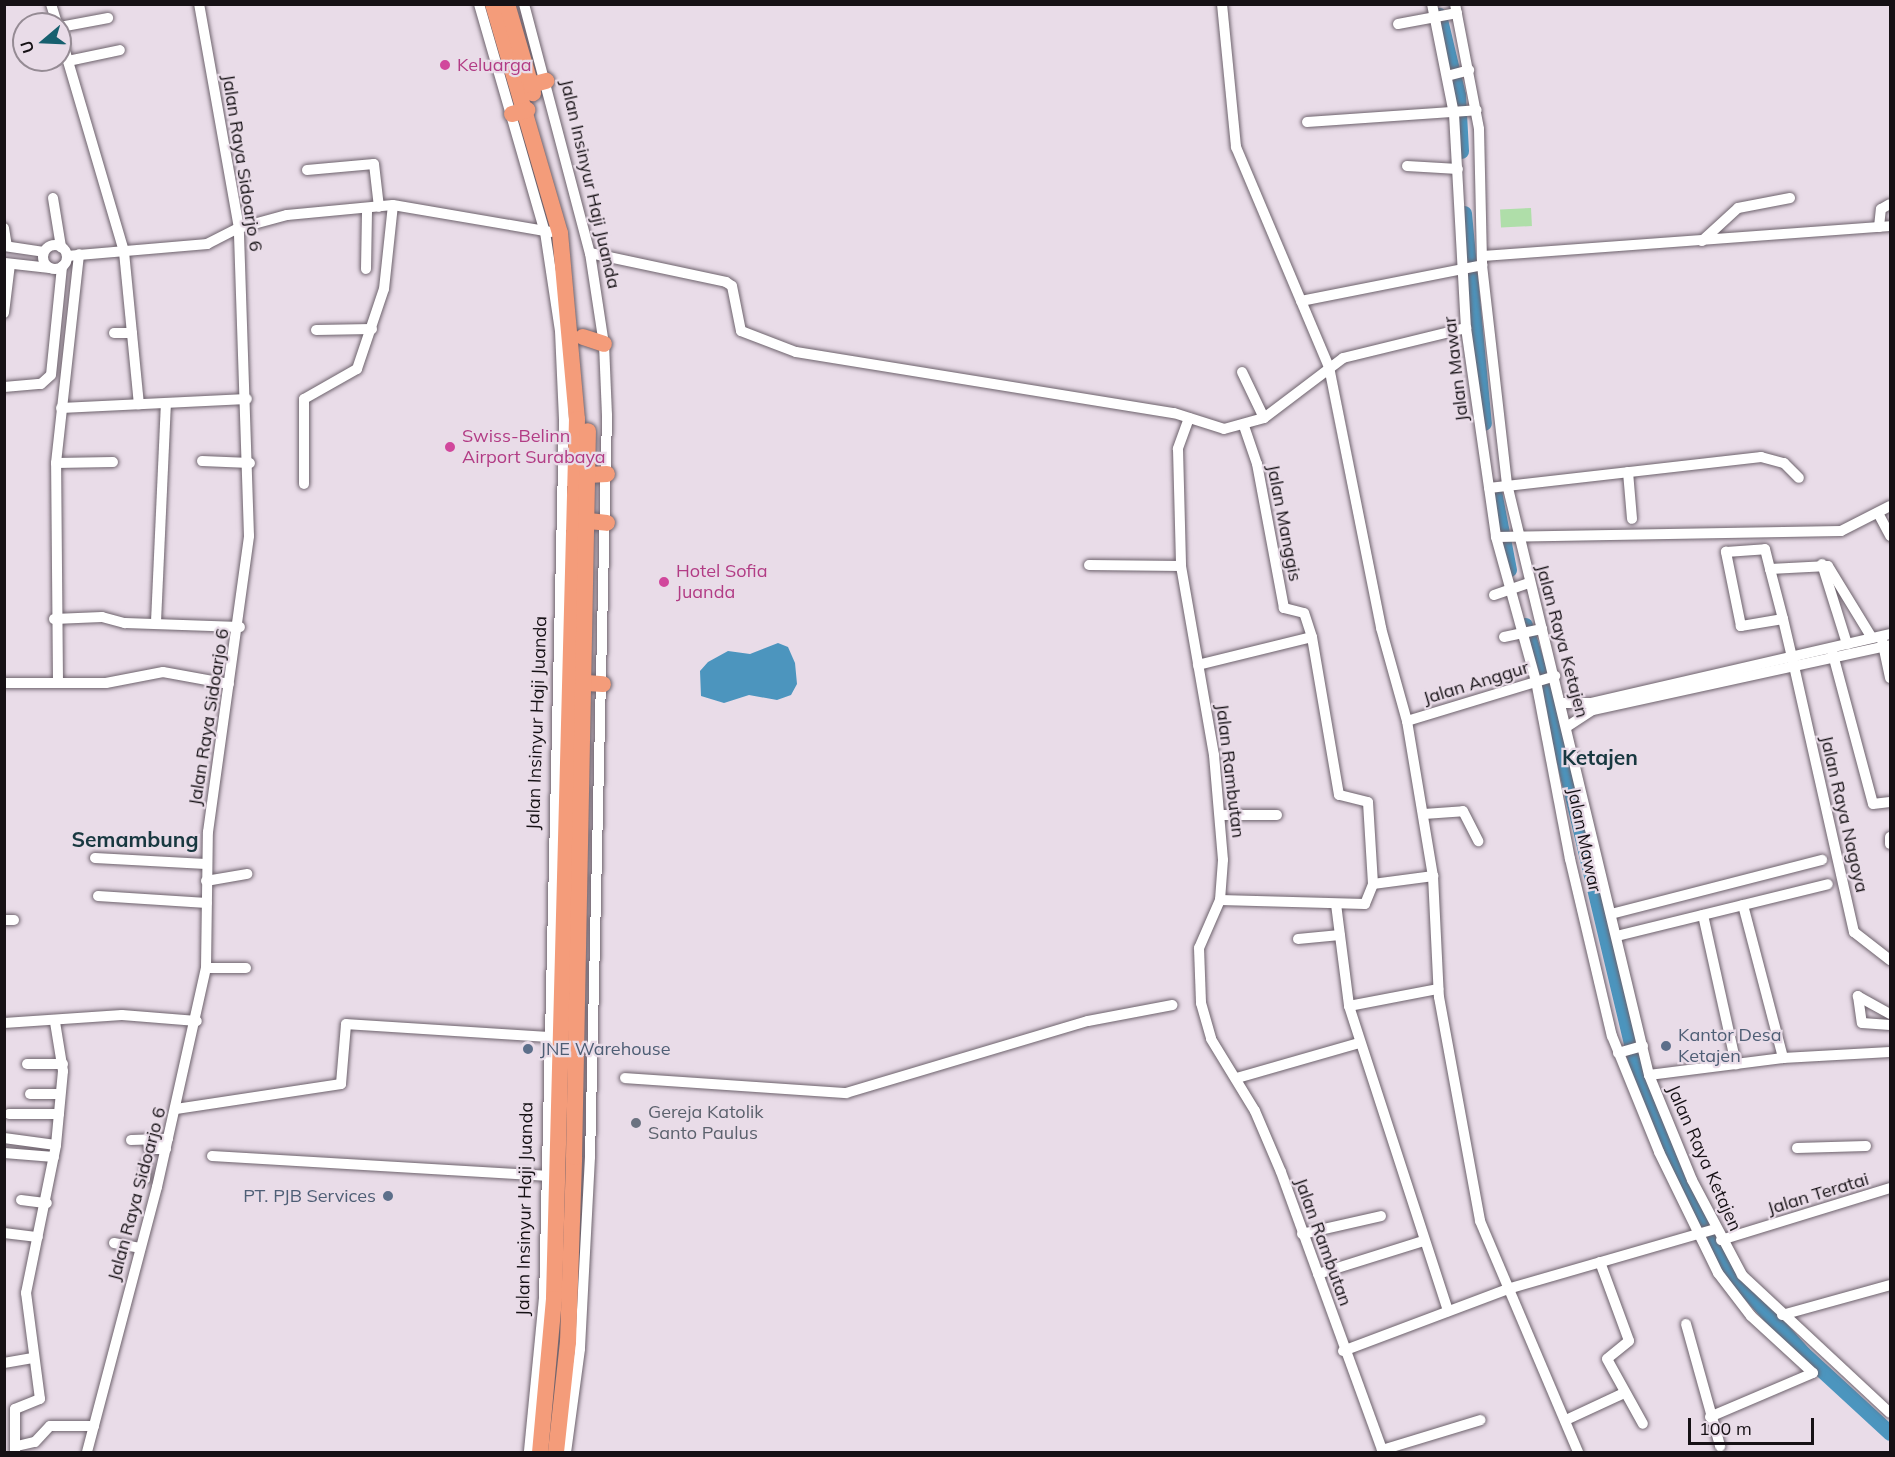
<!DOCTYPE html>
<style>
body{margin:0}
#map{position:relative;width:1895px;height:1457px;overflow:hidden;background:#e9dce8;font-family:Mulish,sans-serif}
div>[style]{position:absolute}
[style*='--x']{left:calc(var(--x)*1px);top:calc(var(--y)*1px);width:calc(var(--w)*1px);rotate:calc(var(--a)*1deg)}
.green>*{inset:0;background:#afdea9;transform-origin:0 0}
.water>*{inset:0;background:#4c95be}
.river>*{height:15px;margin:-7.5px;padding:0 7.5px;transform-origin:7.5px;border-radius:7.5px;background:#4c95be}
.roads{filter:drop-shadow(0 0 2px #6d626c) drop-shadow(0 0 2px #6d626c)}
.minor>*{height:10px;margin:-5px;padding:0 5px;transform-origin:5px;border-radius:5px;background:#fff}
.minor>.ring{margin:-5px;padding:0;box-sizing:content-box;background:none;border:10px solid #fff;border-radius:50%}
.highway>*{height:16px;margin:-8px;padding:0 8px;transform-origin:8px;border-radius:8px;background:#f49c7a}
.dots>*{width:16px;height:16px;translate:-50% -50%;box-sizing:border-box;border:3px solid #e9dce8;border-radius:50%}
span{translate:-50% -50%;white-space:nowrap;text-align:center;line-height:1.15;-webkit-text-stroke:4.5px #e9dce8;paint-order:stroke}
.hotel-label{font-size:18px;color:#b23c85}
.left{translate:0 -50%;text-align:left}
.street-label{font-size:18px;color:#161115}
.service-label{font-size:18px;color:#4e5e75}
.right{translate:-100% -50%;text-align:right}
.worship-label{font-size:18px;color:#5b616d}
.quarter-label{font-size:21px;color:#183840;font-weight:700}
.frame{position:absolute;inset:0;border:6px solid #161115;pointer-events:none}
.north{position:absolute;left:12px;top:12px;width:60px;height:60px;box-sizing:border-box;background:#e9dce8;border:2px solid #958b94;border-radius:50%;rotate:251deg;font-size:16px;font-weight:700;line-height:24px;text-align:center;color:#161115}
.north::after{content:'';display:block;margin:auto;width:21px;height:27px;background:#17606f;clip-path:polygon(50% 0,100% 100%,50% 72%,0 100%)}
.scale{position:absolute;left:1688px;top:1418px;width:126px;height:27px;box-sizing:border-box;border:3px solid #161115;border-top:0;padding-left:8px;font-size:18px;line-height:21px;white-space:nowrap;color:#161115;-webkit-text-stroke:4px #e9dce8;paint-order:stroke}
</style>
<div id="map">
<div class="green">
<i style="left:1531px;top:208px;width:18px;height:31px;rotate:87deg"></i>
</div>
<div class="water">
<i style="clip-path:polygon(778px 643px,788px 647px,795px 663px,797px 684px,791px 695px,777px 700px,749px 695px,724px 703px,701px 696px,700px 671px,708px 662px,728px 651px,750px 654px)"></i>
</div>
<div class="river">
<i style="--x:1439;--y:15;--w:82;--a:76.6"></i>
<i style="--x:1458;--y:95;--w:56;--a:86.9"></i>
<i style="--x:1464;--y:213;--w:211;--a:84.6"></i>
<i style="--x:1494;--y:491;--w:80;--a:79.2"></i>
<i style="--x:1525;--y:625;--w:91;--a:72.8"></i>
<i style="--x:1552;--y:712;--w:374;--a:76.6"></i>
<i style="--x:1639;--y:1076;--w:69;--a:67.9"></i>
<i style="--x:1665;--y:1140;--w:148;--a:63.6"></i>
<i style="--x:1731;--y:1273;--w:108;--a:48"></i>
<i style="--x:1803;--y:1353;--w:118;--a:42.6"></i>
</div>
<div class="roads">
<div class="minor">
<i style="--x:51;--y:4;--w:21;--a:73"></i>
<i style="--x:479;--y:4;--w:237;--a:73.9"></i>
<i style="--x:545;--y:232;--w:100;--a:81.4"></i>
<i style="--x:560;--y:331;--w:89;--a:87.4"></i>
<i style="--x:564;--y:420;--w:878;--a:91.3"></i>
<i style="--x:544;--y:1298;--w:155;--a:95.6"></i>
<i style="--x:524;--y:4;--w:258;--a:75.2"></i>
<i style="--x:590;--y:253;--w:92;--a:81.3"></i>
<i style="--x:604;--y:344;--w:71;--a:87.6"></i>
<i style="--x:607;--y:415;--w:742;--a:91.31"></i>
<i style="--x:590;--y:1157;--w:192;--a:93"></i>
<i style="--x:580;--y:1349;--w:104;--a:97.7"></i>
<i style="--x:1222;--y:4;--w:144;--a:84.4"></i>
<i style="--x:1236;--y:147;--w:239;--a:67.1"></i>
<i style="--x:1329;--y:367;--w:266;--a:78.7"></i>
<i style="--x:1381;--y:628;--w:97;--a:74.4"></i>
<i style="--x:1407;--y:721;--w:157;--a:80.5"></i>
<i style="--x:1433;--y:876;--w:121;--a:87.2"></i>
<i style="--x:1439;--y:997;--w:228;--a:79.6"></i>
<i style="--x:1480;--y:1221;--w:251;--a:67"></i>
<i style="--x:1432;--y:4;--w:112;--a:78.7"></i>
<i style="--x:1454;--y:114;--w:214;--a:86.8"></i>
<i style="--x:1466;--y:328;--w:211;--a:81.8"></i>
<i style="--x:1496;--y:537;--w:149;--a:74.5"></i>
<i style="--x:1536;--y:681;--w:181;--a:79.2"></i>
<i style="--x:1570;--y:859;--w:182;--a:76.7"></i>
<i style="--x:1612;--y:1036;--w:125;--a:67.9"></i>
<i style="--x:1659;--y:1152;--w:135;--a:64"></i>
<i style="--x:1718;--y:1273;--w:54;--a:52.5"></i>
<i style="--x:1751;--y:1316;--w:84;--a:42.6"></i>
<i style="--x:1813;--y:1373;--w:112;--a:156.9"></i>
<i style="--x:1455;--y:4;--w:127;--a:79.1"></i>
<i style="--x:1479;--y:129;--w:136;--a:88.7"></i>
<i style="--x:1482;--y:265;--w:220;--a:83.5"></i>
<i style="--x:1507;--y:484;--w:608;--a:76.49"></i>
<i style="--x:1649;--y:1075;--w:113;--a:67.7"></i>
<i style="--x:1692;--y:1180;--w:107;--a:62.2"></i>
<i style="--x:1742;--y:1275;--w:202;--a:43"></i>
<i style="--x:1398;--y:24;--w:60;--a:-10.6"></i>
<i style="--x:60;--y:27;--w:49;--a:-10.6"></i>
<i style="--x:60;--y:34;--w:227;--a:73.6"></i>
<i style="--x:124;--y:252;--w:153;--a:84.4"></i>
<i style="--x:68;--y:61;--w:53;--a:-11.9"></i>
<i style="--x:1447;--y:76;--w:23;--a:-15"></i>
<i style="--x:1307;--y:122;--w:170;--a:-4"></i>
<i style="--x:1407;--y:166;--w:51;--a:3.4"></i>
<i style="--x:307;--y:170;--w:67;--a:-5.1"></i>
<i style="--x:374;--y:164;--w:43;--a:83.4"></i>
<i style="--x:53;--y:198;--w:50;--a:80.7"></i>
<i style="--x:1879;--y:227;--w:18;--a:-84"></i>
<i style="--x:1881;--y:209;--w:10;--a:-29"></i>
<i style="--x:4;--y:228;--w:18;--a:81"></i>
<i style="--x:1702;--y:241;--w:49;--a:-42.5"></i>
<i style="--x:1738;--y:208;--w:53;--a:-10.9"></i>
<i class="ring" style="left:43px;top:245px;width:14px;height:14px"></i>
<i style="--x:4;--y:246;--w:40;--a:8.5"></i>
<i style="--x:590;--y:253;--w:139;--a:12"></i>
<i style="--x:726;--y:282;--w:7;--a:34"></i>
<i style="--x:732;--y:286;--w:46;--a:78.7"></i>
<i style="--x:741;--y:331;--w:59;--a:20.9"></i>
<i style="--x:796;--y:352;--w:383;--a:9.2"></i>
<i style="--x:1174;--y:413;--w:52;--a:17.7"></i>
<i style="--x:1224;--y:429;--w:41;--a:-15.4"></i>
<i style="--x:1264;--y:418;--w:99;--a:-37.2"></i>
<i style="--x:1343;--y:358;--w:127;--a:-13.7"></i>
<i style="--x:67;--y:256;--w:141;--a:-4.9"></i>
<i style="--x:207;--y:244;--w:36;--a:-27"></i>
<i style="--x:239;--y:228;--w:50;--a:-15.2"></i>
<i style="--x:287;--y:215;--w:106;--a:-5.4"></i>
<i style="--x:393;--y:205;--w:160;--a:9.7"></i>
<i style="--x:1483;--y:256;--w:408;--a:-4.2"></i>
<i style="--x:5;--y:263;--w:45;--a:6.3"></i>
<i style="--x:366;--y:269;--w:60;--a:-89"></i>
<i style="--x:1301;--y:301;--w:185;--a:-11.2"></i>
<i style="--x:4;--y:313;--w:49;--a:-83"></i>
<i style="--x:316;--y:330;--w:56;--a:-1"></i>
<i style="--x:114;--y:333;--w:18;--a:0"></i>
<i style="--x:1242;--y:372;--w:51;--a:64.4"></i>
<i style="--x:4;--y:387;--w:37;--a:-5"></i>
<i style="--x:41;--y:384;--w:13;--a:-42"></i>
<i style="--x:51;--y:375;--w:109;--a:-84.2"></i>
<i style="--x:61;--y:408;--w:186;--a:-2.8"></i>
<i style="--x:1189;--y:418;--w:33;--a:110"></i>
<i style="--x:1178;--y:449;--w:117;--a:88.5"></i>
<i style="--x:1181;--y:566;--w:192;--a:80.1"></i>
<i style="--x:1214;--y:755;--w:105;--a:85.1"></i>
<i style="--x:1223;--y:860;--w:40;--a:94.3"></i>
<i style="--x:1220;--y:900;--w:52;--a:113.6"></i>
<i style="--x:1199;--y:948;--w:55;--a:87.9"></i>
<i style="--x:1201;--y:1003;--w:37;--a:74"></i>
<i style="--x:1211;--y:1039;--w:84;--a:58.6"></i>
<i style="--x:1255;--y:1111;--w:66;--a:66.9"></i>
<i style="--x:1281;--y:1172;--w:298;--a:70"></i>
<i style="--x:202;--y:461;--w:48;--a:2.4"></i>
<i style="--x:56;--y:463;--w:57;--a:-1"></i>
<i style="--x:1628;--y:472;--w:47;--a:85.1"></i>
<i style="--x:304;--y:484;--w:85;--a:-90"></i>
<i style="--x:304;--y:399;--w:61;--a:-29.5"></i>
<i style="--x:357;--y:369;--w:84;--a:-71.4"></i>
<i style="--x:384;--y:289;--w:84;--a:-83.9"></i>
<i style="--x:1489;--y:488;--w:274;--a:-6.5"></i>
<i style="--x:1761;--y:457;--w:24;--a:15"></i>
<i style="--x:1784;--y:463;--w:21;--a:45"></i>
<i style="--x:1878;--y:513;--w:26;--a:62"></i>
<i style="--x:1496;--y:537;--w:345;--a:-1"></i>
<i style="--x:1841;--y:531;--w:55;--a:-27"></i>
<i style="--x:1822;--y:564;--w:84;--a:72.6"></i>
<i style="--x:1089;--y:565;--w:92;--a:0.6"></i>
<i style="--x:1770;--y:569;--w:58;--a:-3"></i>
<i style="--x:1828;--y:566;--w:84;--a:58.6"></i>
<i style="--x:1494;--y:595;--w:36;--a:-19"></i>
<i style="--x:54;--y:619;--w:48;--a:-2.4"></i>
<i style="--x:102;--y:617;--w:24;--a:15"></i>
<i style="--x:125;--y:623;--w:115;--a:2"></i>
<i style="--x:1783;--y:619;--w:43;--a:170.5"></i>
<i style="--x:1741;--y:626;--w:76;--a:-101.5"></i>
<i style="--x:1726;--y:552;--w:39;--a:-4"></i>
<i style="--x:1765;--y:549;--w:21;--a:76"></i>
<i style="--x:1770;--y:569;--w:52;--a:75.4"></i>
<i style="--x:1783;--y:619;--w:48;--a:76.8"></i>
<i style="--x:1794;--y:666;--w:273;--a:77.3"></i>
<i style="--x:1854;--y:932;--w:46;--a:37.9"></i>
<i style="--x:156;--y:622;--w:218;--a:-87.4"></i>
<i style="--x:1504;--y:637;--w:39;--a:-12"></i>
<i style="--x:1882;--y:640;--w:39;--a:78"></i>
<i style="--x:1832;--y:651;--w:158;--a:75"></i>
<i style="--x:1873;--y:804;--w:17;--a:-7"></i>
<i style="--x:1198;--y:665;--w:117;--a:-13.8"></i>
<i style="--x:58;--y:682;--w:219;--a:-90.5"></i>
<i style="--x:56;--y:463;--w:210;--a:-83.7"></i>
<i style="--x:4;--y:683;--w:102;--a:0"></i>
<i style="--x:106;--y:683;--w:58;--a:-10.9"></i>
<i style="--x:163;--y:672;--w:67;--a:10.3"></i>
<i style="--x:1562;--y:703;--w:29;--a:0"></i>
<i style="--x:1591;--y:703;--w:307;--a:-13"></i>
<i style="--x:1407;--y:721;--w:155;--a:-16.9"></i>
<i style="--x:1568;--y:726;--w:30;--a:-33"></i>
<i style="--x:1593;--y:710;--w:304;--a:-12.3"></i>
<i style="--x:1424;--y:814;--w:39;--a:-4"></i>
<i style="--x:1463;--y:811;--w:34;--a:63"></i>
<i style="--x:1222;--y:815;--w:55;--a:0"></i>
<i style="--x:1890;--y:837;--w:7;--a:90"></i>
<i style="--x:95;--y:858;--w:111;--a:3.1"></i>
<i style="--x:206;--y:881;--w:42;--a:-9.7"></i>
<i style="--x:1373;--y:884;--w:61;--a:-7.6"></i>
<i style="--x:98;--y:896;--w:109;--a:3.7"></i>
<i style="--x:1220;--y:900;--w:145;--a:1.6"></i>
<i style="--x:1365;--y:904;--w:22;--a:-68"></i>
<i style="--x:1373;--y:884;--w:82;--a:-93.5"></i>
<i style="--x:1368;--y:802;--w:30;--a:-166"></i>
<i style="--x:1339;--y:795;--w:160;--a:-99.7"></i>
<i style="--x:1312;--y:637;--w:25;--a:-108"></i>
<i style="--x:1304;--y:613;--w:21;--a:-166"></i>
<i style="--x:1284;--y:608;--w:147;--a:-100.6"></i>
<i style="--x:1257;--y:464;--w:40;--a:-108.9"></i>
<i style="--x:1336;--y:904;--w:103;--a:82.7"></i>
<i style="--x:1349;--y:1006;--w:321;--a:72"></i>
<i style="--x:1743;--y:905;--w:158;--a:75.3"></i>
<i style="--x:1611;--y:914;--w:218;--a:-14.4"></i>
<i style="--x:1703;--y:915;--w:153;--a:77.5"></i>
<i style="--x:4;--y:920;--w:10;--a:0"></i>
<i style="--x:1617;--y:936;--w:217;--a:-13.8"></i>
<i style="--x:1298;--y:939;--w:42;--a:-5.4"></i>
<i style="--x:206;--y:968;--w:40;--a:0"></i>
<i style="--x:1349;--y:1006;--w:91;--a:-10.8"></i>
<i style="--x:1890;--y:1014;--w:37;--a:-151"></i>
<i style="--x:1858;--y:996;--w:27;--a:82"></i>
<i style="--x:1862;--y:1023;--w:28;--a:4"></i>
<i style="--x:4;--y:1023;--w:118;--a:-3.9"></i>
<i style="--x:122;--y:1015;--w:75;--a:4.6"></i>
<i style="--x:1618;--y:1053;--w:26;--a:-16"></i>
<i style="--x:27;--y:1064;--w:36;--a:0"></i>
<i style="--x:1649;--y:1075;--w:135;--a:-7.2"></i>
<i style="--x:1783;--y:1058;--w:107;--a:-3.2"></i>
<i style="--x:625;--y:1078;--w:222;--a:3.9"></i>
<i style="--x:846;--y:1093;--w:252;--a:-16.6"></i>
<i style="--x:1088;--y:1021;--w:86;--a:-10.7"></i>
<i style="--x:1237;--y:1078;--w:127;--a:-16"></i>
<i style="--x:30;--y:1094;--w:30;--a:0"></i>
<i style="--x:176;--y:1109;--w:167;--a:-8.6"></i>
<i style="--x:341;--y:1084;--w:60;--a:-85.2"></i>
<i style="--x:346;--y:1024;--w:202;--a:3.7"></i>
<i style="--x:9;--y:1114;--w:50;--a:0"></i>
<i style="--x:4;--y:1138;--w:52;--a:7.7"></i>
<i style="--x:148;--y:1139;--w:10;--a:84"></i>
<i style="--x:149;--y:1149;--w:17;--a:0"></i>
<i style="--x:131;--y:1140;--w:37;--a:-2"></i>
<i style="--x:1797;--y:1148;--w:69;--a:-1.7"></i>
<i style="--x:4;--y:1153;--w:50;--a:4.6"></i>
<i style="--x:212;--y:1156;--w:334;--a:3.4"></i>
<i style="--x:145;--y:1179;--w:16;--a:-86"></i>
<i style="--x:21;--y:1200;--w:26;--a:7"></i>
<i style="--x:4;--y:1233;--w:34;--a:7"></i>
<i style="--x:1302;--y:1234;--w:81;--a:-12.8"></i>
<i style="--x:1721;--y:1240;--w:177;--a:-17.1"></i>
<i style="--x:114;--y:1243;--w:26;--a:11"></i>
<i style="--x:1600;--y:1262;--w:84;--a:69.8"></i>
<i style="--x:1629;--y:1341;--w:28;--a:141"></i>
<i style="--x:1607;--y:1359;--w:74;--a:61"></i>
<i style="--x:1318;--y:1274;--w:110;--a:-17.4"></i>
<i style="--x:1782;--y:1315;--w:112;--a:-15.5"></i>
<i style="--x:1686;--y:1324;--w:127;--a:74.4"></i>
<i style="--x:1343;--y:1351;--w:179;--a:-20.6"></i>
<i style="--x:1511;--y:1288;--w:213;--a:-16.1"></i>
<i style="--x:4;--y:1363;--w:29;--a:-10"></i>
<i style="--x:1566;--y:1420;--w:62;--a:-24.9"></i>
<i style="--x:17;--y:1446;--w:18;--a:-13"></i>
<i style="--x:35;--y:1442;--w:22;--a:-47"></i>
<i style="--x:50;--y:1426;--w:44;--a:0"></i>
<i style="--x:1382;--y:1450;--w:103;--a:-16.9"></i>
<i style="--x:15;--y:1452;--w:43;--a:-90"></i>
<i style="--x:15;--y:1409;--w:27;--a:-22"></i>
<i style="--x:40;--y:1399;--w:107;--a:-97.5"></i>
<i style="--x:26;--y:1293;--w:151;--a:-78.5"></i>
<i style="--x:56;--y:1145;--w:74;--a:-84.6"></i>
<i style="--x:63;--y:1071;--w:50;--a:-99.3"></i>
<i style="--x:87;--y:1452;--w:274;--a:-75.2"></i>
<i style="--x:157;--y:1187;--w:224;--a:-77.4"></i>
<i style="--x:206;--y:968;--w:136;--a:-89.2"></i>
<i style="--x:208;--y:832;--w:299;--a:-82.1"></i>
<i style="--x:249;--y:536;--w:308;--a:-91.9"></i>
<i style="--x:239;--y:228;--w:228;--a:-100.1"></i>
</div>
<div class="highway">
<i style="--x:493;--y:4;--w:239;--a:73.7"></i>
<i style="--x:560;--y:233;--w:187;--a:84.8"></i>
<i style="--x:577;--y:419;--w:880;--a:91.5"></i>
<i style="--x:554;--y:1299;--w:154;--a:95.2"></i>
<i style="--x:507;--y:4;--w:93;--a:73.7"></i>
<i style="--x:531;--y:85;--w:16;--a:-15"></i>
<i style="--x:512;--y:114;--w:16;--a:-15"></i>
<i style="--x:583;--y:337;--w:22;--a:18"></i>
<i style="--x:588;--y:475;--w:19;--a:-3"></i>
<i style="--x:589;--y:521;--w:18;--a:6"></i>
<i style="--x:587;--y:683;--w:16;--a:4"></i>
<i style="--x:556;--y:1452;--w:111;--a:-83.8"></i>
<i style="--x:568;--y:1342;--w:185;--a:-88.1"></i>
<i style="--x:574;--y:1157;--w:726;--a:-88.9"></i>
</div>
</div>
<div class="dots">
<i style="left:445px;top:65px;background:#d1479c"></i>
<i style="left:450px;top:447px;background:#d1479c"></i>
<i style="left:664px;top:582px;background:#d1479c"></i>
<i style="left:1666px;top:1046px;background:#5c6f8a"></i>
<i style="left:528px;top:1049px;background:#5c6f8a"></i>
<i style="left:636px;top:1123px;background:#6b7280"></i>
<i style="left:388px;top:1196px;background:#5c6f8a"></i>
</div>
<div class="hotel-label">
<span class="left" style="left:457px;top:65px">Keluarga</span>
<span class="left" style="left:462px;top:447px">Swiss-Belinn<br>Airport Surabaya</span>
<span class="left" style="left:676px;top:582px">Hotel Sofia<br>Juanda</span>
</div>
<div class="street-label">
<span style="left:242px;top:163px;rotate:81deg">Jalan Raya Sidoarjo 6</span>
<span style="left:590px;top:184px;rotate:77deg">Jalan Insinyur Haji Juanda</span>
<span style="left:1456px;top:369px;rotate:-97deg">Jalan Mawar</span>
<span style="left:1284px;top:523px;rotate:79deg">Jalan Manggis</span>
<span style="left:1562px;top:641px;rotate:75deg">Jalan Raya Ketajen</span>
<span style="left:1476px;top:683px;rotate:-17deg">Jalan Anggur</span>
<span style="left:209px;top:717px;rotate:-81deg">Jalan Raya Sidoarjo 6</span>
<span style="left:537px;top:723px;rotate:-88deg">Jalan Insinyur Haji Juanda</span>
<span style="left:1230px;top:771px;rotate:83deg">Jalan Rambutan</span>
<span style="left:1844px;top:814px;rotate:77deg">Jalan Raya Nagoya</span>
<span style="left:1584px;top:840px;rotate:78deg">Jalan Mawar</span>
<span style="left:1704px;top:1158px;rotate:66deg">Jalan Raya Ketajen</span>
<span style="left:137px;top:1194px;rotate:-75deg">Jalan Raya Sidoarjo 6</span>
<span style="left:1818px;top:1194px;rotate:-17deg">Jalan Teratai</span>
<span style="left:525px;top:1209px;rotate:-89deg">Jalan Insinyur Haji Juanda</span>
<span style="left:1323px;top:1242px;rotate:70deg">Jalan Rambutan</span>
</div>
<div class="service-label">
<span class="left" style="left:1678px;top:1046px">Kantor Desa<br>Ketajen</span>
<span class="left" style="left:540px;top:1049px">JNE Warehouse</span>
<span class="right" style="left:376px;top:1196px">PT. PJB Services</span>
</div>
<div class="worship-label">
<span class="left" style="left:648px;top:1123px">Gereja Katolik<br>Santo Paulus</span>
</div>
<div class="quarter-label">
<span style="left:1600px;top:757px">Ketajen</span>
<span style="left:135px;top:839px">Semambung</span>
</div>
<div class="frame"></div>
<div class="north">U</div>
<div class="scale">100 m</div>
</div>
